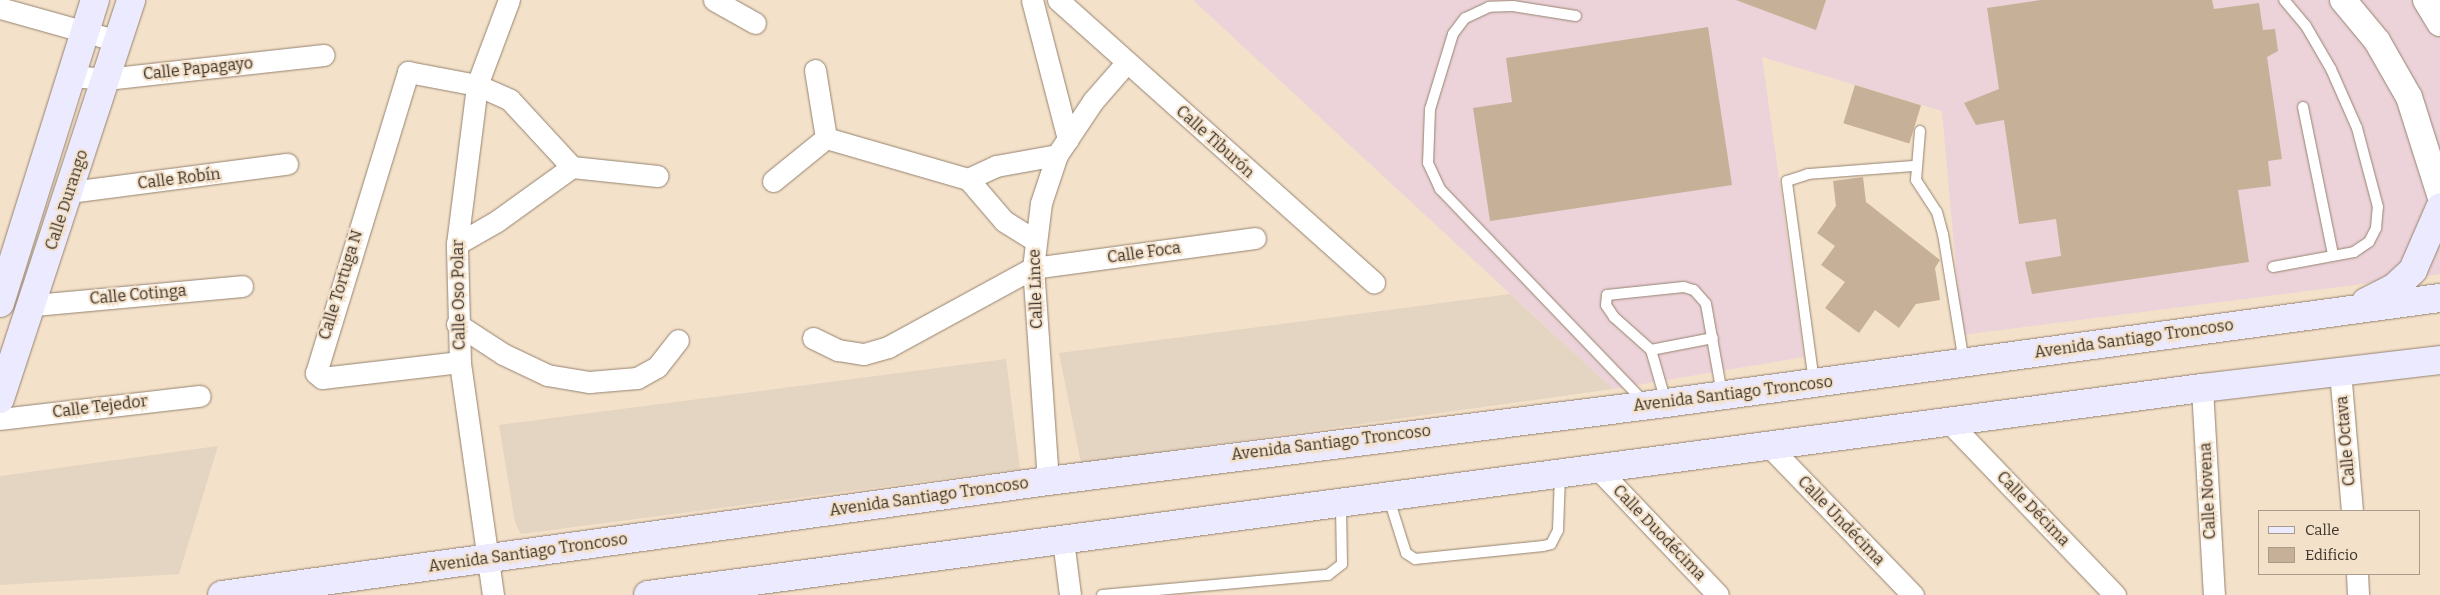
<!DOCTYPE html>
<meta charset="utf-8">
<style>
body{margin:0}
#map{position:relative;width:2440px;height:595px;overflow:hidden;background:#f4e1ca;font-family:Bitter,serif}
div>[style]{position:absolute}
[style*='--x']{left:calc(var(--x)*1px);top:calc(var(--y)*1px);width:calc(var(--w)*1px);rotate:calc(var(--a)*1deg)}
.commercial>*{inset:0;background:#e4d4c2}
.industrial>*{inset:0;background:#ecd2d9}
.building>*{inset:0;background:#c6b097;transform-origin:0 0}
.roads{filter:drop-shadow(0 0 1px #95836f) drop-shadow(0 0 1px #95836f)}
.service>*{height:10px;margin:-5px;padding:0 5px;transform-origin:5px;border-radius:5px;background:#fff}
.minor>*{height:21px;margin:-10.5px;padding:0 10.5px;transform-origin:10.5px;border-radius:10.5px;background:#fff}
.tertiary>*{height:26px;margin:-13px;padding:0 13px;transform-origin:13px;border-radius:13px;background:#fff}
.secondary>*{height:28px;margin:-14px;padding:0 14px;transform-origin:14px;border-radius:14px;background:#eceaff}
span{translate:-50% -50%;white-space:nowrap;text-align:center;line-height:1.15;-webkit-text-stroke:4px #f4e1ca;paint-order:stroke}
.street-label{font-size:16px;color:#3b332a}
.legend{position:absolute;left:2258px;top:510px;width:162px;height:65px;box-sizing:border-box;background:#f4e1ca;border:1px solid #aa9b8a;margin:0;padding:6px 9px;list-style:none;font-size:15px;color:#3b332a}
.legend li{display:flex;align-items:center;gap:10px;height:25px}
.legend b{width:25px;border:1px solid #aa9b8a}
</style>
<div id="map">
<div class="commercial">
<i style="clip-path:polygon(1510px 294px,1613px 389px,1081px 463px,1059px 353px)"></i>
<i style="clip-path:polygon(1006px 359px,1020px 469px,521px 534px,515px 522px,499px 425px)"></i>
<i style="clip-path:polygon(218px 446px,179px 574px,0 585px,0 476px)"></i>
</div>
<div class="industrial">
<i style="clip-path:polygon(1193px 0,2440px 0,2440px 274px,1962px 335px,1942px 111px,1762px 57px,1804px 357px,1613px 389px)"></i>
</div>
<div class="building">
<i style="clip-path:polygon(1736px 0,1826px 0,1816px 30px)"></i>
<i style="clip-path:polygon(2041px 0,2212px 0,2214px 9px,2259px 3px,2263px 30px,2275px 29px,2278px 51px,2267px 57px,2282px 159px,2268px 161px,2271px 186px,2238px 190px,2249px 262px,2032px 294px,2025px 262px,2061px 256px,2056px 219px,2019px 224px,2004px 120px,1976px 125px,1964px 103px,1999px 89px,1987px 8px)"></i>
<i style="clip-path:polygon(1708px 27px,1732px 185px,1490px 221px,1473px 108px,1512px 102px,1506px 58px)"></i>
<i style="left:1855px;top:85px;width:69px;height:40px;rotate:17deg"></i>
<i style="clip-path:polygon(1863px 177px,1866px 202px,1940px 260px,1935px 268px,1940px 300px,1916px 304px,1899px 328px,1875px 310px,1859px 333px,1825px 308px,1845px 282px,1821px 265px,1835px 246px,1817px 233px,1836px 206px,1833px 181px)"></i>
</div>
<div class="roads">
<div class="service">
<i style="--x:1576;--y:16;--w:64;--a:-171"></i>
<i style="--x:1513;--y:6;--w:24;--a:178"></i>
<i style="--x:1489;--y:7;--w:26;--a:155"></i>
<i style="--x:1465;--y:18;--w:20;--a:127"></i>
<i style="--x:1453;--y:34;--w:78;--a:107"></i>
<i style="--x:1430;--y:109;--w:54;--a:92.1"></i>
<i style="--x:1428;--y:163;--w:29;--a:65"></i>
<i style="--x:1440;--y:189;--w:296;--a:46.2"></i>
<i style="--x:2303;--y:107;--w:151;--a:78.5"></i>
<i style="--x:1920;--y:131;--w:49;--a:94.7"></i>
<i style="--x:1916;--y:180;--w:38;--a:57"></i>
<i style="--x:1937;--y:212;--w:23;--a:75"></i>
<i style="--x:1943;--y:234;--w:130;--a:80.7"></i>
<i style="--x:2273;--y:267;--w:82;--a:-10.5"></i>
<i style="--x:2354;--y:252;--w:18;--a:-34"></i>
<i style="--x:2369;--y:242;--w:16;--a:-63"></i>
<i style="--x:2376;--y:228;--w:21;--a:-85"></i>
<i style="--x:2378;--y:207;--w:82;--a:-104.9"></i>
<i style="--x:2357;--y:128;--w:64;--a:-113.8"></i>
<i style="--x:2331;--y:69;--w:50;--a:-120.2"></i>
<i style="--x:2306;--y:26;--w:34;--a:-130"></i>
<i style="--x:1651;--y:350;--w:63;--a:-11"></i>
<i style="--x:1814;--y:382;--w:203;--a:-97.7"></i>
<i style="--x:1787;--y:181;--w:22;--a:-18"></i>
<i style="--x:1808;--y:174;--w:107;--a:-4.3"></i>
<i style="--x:1666;--y:402;--w:54;--a:-106.1"></i>
<i style="--x:1651;--y:350;--w:50;--a:-138.3"></i>
<i style="--x:1614;--y:317;--w:14;--a:-124"></i>
<i style="--x:1606;--y:305;--w:10;--a:-84"></i>
<i style="--x:1607;--y:295;--w:77;--a:-5.9"></i>
<i style="--x:1684;--y:287;--w:10;--a:17"></i>
<i style="--x:1694;--y:290;--w:18;--a:49"></i>
<i style="--x:1706;--y:304;--w:91;--a:79.9"></i>
<i style="--x:1389;--y:499;--w:57;--a:72.5"></i>
<i style="--x:1406;--y:553;--w:11;--a:34"></i>
<i style="--x:1415;--y:559;--w:129;--a:-5.8"></i>
<i style="--x:1543;--y:546;--w:8;--a:-14"></i>
<i style="--x:1551;--y:544;--w:16;--a:-63"></i>
<i style="--x:1558;--y:530;--w:54;--a:-87.9"></i>
<i style="--x:1102;--y:595;--w:227;--a:-5.1"></i>
<i style="--x:1328;--y:575;--w:18;--a:-38"></i>
<i style="--x:1342;--y:564;--w:60;--a:-91"></i>
</div>
<div class="minor">
<i style="--x:714;--y:0;--w:47;--a:29.3"></i>
<i style="--x:1032;--y:0;--w:144;--a:75.5"></i>
<i style="--x:1058;--y:0;--w:424;--a:41.8"></i>
<i style="--x:0;--y:8;--w:123;--a:15.6"></i>
<i style="--x:815;--y:70;--w:69;--a:80.8"></i>
<i style="--x:72;--y:76;--w:34;--a:5"></i>
<i style="--x:106;--y:79;--w:219;--a:-6.3"></i>
<i style="--x:968;--y:179;--w:31;--a:-25"></i>
<i style="--x:996;--y:166;--w:62;--a:-10.2"></i>
<i style="--x:773;--y:181;--w:68;--a:-39.1"></i>
<i style="--x:826;--y:138;--w:148;--a:16.1"></i>
<i style="--x:968;--y:179;--w:55;--a:49.4"></i>
<i style="--x:1004;--y:221;--w:36;--a:32"></i>
<i style="--x:70;--y:192;--w:219;--a:-7.4"></i>
<i style="--x:457;--y:244;--w:46;--a:-29.9"></i>
<i style="--x:497;--y:221;--w:92;--a:-35.8"></i>
<i style="--x:34;--y:305;--w:209;--a:-5.2"></i>
<i style="--x:457;--y:324;--w:55;--a:33.1"></i>
<i style="--x:503;--y:354;--w:49;--a:25.5"></i>
<i style="--x:547;--y:375;--w:43;--a:9.5"></i>
<i style="--x:589;--y:382;--w:48;--a:-4.8"></i>
<i style="--x:637;--y:378;--w:23;--a:-29"></i>
<i style="--x:657;--y:367;--w:34;--a:-52"></i>
<i style="--x:813;--y:338;--w:28;--a:26"></i>
<i style="--x:838;--y:350;--w:26;--a:9"></i>
<i style="--x:864;--y:354;--w:25;--a:-16"></i>
<i style="--x:888;--y:347;--w:165;--a:-28.6"></i>
<i style="--x:1033;--y:268;--w:224;--a:-7.7"></i>
<i style="--x:460;--y:362;--w:139;--a:173.4"></i>
<i style="--x:322;--y:378;--w:8;--a:-140"></i>
<i style="--x:316;--y:373;--w:315;--a:-73"></i>
<i style="--x:408;--y:72;--w:70;--a:10.7"></i>
<i style="--x:477;--y:85;--w:36;--a:24"></i>
<i style="--x:510;--y:100;--w:91;--a:47.2"></i>
<i style="--x:572;--y:167;--w:86;--a:6"></i>
<i style="--x:2340;--y:371;--w:141;--a:85.1"></i>
<i style="--x:2202;--y:388;--w:207;--a:86.7"></i>
<i style="--x:0;--y:419;--w:201;--a:-6.6"></i>
<i style="--x:1951;--y:424;--w:237;--a:46.2"></i>
<i style="--x:1770;--y:447;--w:206;--a:46"></i>
<i style="--x:1600;--y:471;--w:171;--a:46.4"></i>
<i style="--x:1048;--y:481;--w:214;--a:-94"></i>
<i style="--x:1033;--y:268;--w:65;--a:-83"></i>
<i style="--x:1041;--y:203;--w:51;--a:-71.6"></i>
<i style="--x:1057;--y:155;--w:65;--a:-56.3"></i>
<i style="--x:1093;--y:101;--w:50;--a:-49"></i>
<i style="--x:1063;--y:540;--w:55;--a:82.7"></i>
<i style="--x:2357;--y:574;--w:21;--a:87"></i>
<i style="--x:493;--y:595;--w:235;--a:-98.1"></i>
<i style="--x:460;--y:362;--w:118;--a:-91.5"></i>
<i style="--x:457;--y:244;--w:160;--a:-82.8"></i>
<i style="--x:477;--y:85;--w:91;--a:-69.4"></i>
</div>
<div class="tertiary">
<i style="--x:2343;--y:0;--w:53;--a:50.3"></i>
<i style="--x:2377;--y:41;--w:64;--a:60.3"></i>
<i style="--x:2409;--y:97;--w:103;--a:72.4"></i>
<i style="--x:2426;--y:0;--w:27;--a:59"></i>
</div>
<div class="secondary">
<i style="--x:2366;--y:302;--w:31;--a:-27"></i>
<i style="--x:2394;--y:288;--w:26;--a:-43"></i>
<i style="--x:2413;--y:270;--w:68;--a:-66.5"></i>
<i style="--x:0;--y:303;--w:318;--a:-72.6"></i>
<i style="--x:0;--y:399;--w:420;--a:-71.8"></i>
<i style="--x:222;--y:595;--w:834;--a:-7.86"></i>
<i style="--x:1048;--y:481;--w:623;--a:-7.19"></i>
<i style="--x:1666;--y:403;--w:781;--a:-7.73"></i>
<i style="--x:648;--y:595;--w:1568;--a:-7.59"></i>
<i style="--x:2202;--y:388;--w:240;--a:-6.7"></i>
</div>
</div>
<div class="street-label">
<span style="left:198px;top:69px;rotate:-6deg">Calle Papagayo</span>
<span style="left:1215px;top:142px;rotate:42deg">Calle Tiburón</span>
<span style="left:179px;top:179px;rotate:-7deg">Calle Robín</span>
<span style="left:67px;top:200px;rotate:-72deg">Calle Durango</span>
<span style="left:1144px;top:253px;rotate:-8deg">Calle Foca</span>
<span style="left:341px;top:285px;rotate:-73deg">Calle Tortuga N</span>
<span style="left:1036px;top:289px;rotate:-92deg">Calle Lince</span>
<span style="left:138px;top:295px;rotate:-5deg">Calle Cotinga</span>
<span style="left:459px;top:295px;rotate:-91deg">Calle Oso Polar</span>
<span style="left:2134px;top:339px;rotate:-8deg">Avenida Santiago Troncoso</span>
<span style="left:1733px;top:394px;rotate:-7deg">Avenida Santiago Troncoso</span>
<span style="left:100px;top:407px;rotate:-7deg">Calle Tejedor</span>
<span style="left:2346px;top:441px;rotate:-95deg">Calle Octava</span>
<span style="left:1331px;top:443px;rotate:-7deg">Avenida Santiago Troncoso</span>
<span style="left:2208px;top:491px;rotate:-93deg">Calle Novena</span>
<span style="left:929px;top:497px;rotate:-8deg">Avenida Santiago Troncoso</span>
<span style="left:2033px;top:509px;rotate:46deg">Calle Décima</span>
<span style="left:1841px;top:521px;rotate:46deg">Calle Undécima</span>
<span style="left:1659px;top:533px;rotate:46deg">Calle Duodécima</span>
<span style="left:528px;top:553px;rotate:-8deg">Avenida Santiago Troncoso</span>
</div>
<ul class="legend">
<li><b style="height:6px;background:#eceaff"></b>Calle</li>
<li><b style="height:14px;background:#c6b097"></b>Edificio</li>
</ul>
</div>
